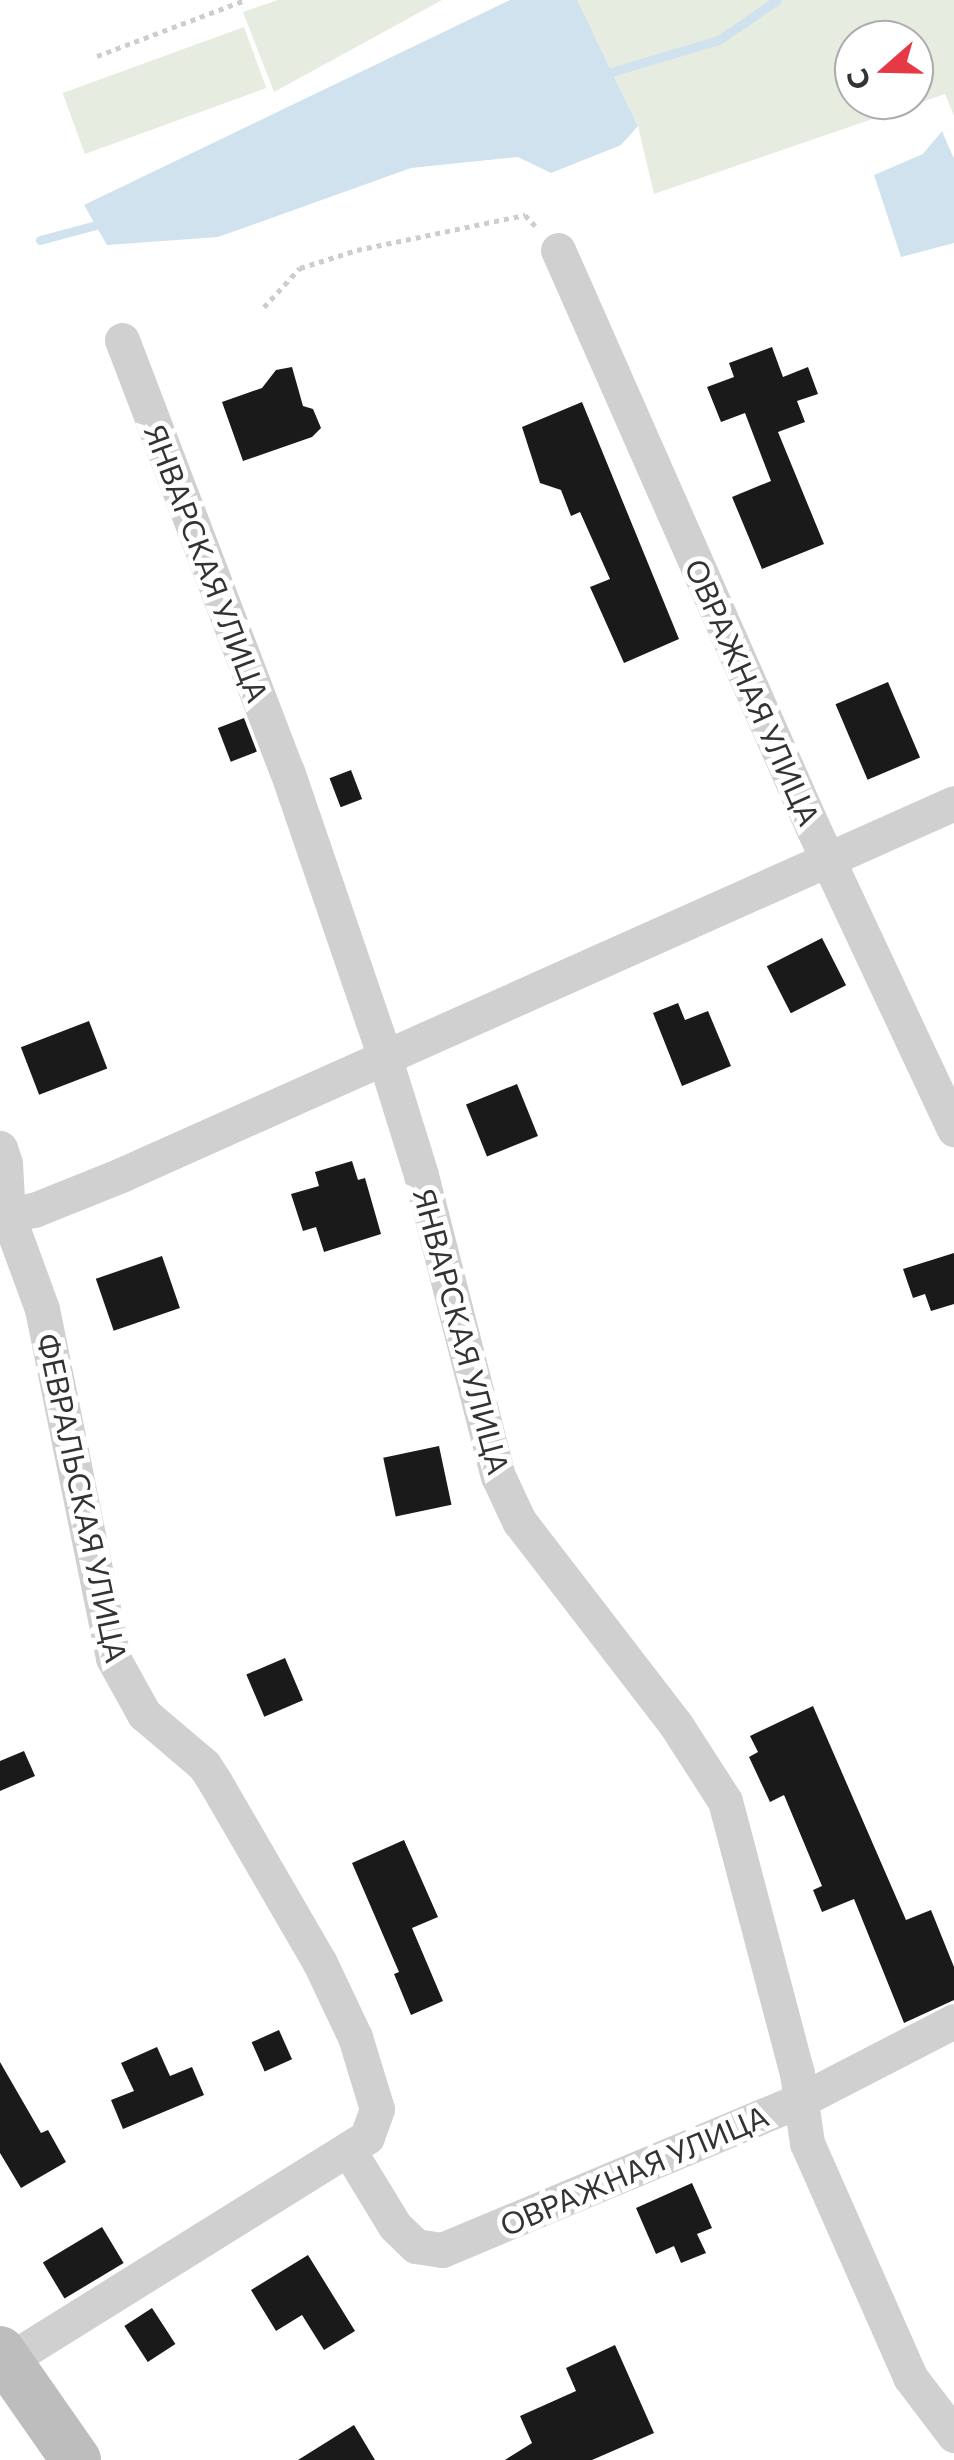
<!DOCTYPE html>
<meta charset="utf-8">
<style>
body{margin:0}
#map{position:relative;width:954px;height:2460px;overflow:hidden;background:#fff;font-family:Commissioner,sans-serif}
div>[style]{position:absolute}
[style*='--x']{left:calc(var(--x)*1px);top:calc(var(--y)*1px);width:calc(var(--w)*1px);rotate:calc(var(--a)*1deg)}
.green>*{inset:0;background:#e6ecdf;transform-origin:0 0}
.water>*{inset:0;background:#cfe2ee}
.stream>*{height:9px;margin:-4.5px;padding:0 4.5px;transform-origin:4.5px;border-radius:4.5px;background:#cfe2ee}
.building>*{inset:0;background:#1a1a1a;transform-origin:0 0}
.path>*{height:5px;margin-top:-2.5px;transform-origin:0;background:repeating-linear-gradient(90deg,#cdcdcd 0 5px,transparent 0 10px)}
.minor>*{height:35px;margin:-17.5px;padding:0 17.5px;transform-origin:17.5px;border-radius:17.5px;background:#d0d0d0}
.secondary>*{height:50px;margin:-25px;padding:0 25px;transform-origin:25px;border-radius:25px;background:#bdbdbd}
span{translate:-50% -50%;white-space:nowrap;text-align:center;line-height:1.15;-webkit-text-stroke:10px #fff;paint-order:stroke}
.street-label{font-size:30px;color:#333}
.north{position:absolute;left:834px;top:20px;width:100px;height:100px;box-sizing:border-box;background:#fff;border:2px solid #adadad;border-radius:50%;rotate:250deg;font-size:28px;font-weight:700;line-height:40px;text-align:center;color:#333}
.north::after{content:'';display:block;margin:auto;width:35px;height:45px;background:#e63946;clip-path:polygon(50% 0,100% 100%,50% 72%,0 100%)}
</style>
<div id="map">
<div class="green">
<i style="clip-path:polygon(278px 0,442px 0,274px 92px,243px 12px)"></i>
<i style="clip-path:polygon(evenodd,519px 0,954px 0,954px 116px,945px 94px,654px 194px,638px 126px,595px 37px,519px 0,854px 40px,914px 40px,914px 100px,854px 100px,854px 40px)"></i>
<i style="left:244px;top:27px;width:65px;height:193px;rotate:70deg"></i>
</div>
<div class="water">
<i style="clip-path:polygon(510px 0,577px 0,638px 126px,621px 145px,551px 173px,518px 157px,411px 168px,218px 237px,107px 245px,84px 205px)"></i>
<i style="clip-path:polygon(942px 131px,954px 159px,954px 243px,901px 257px,874px 175px,923px 154px)"></i>
</div>
<div class="stream">
<i style="--x:611;--y:72;--w:113;--a:-16.5"></i>
<i style="--x:719;--y:40;--w:70;--a:-34.6"></i>
<i style="--x:40;--y:240;--w:58;--a:-15"></i>
</div>
<div class="building">
<i style="clip-path:polygon(772px 347px,783px 377px,808px 367px,818px 394px,797px 401px,805px 422px,778px 432px,824px 544px,762px 569px,732px 497px,771px 481px,745px 413px,721px 422px,707px 387px,734px 377px,729px 363px)"></i>
<i style="clip-path:polygon(292px 367px,303px 406px,313px 409px,321px 428px,312px 437px,243px 461px,222px 402px,262px 388px,276px 370px)"></i>
<i style="clip-path:polygon(582px 402px,679px 639px,624px 663px,590px 587px,610px 579px,580px 512px,571px 516px,561px 490px,540px 483px,522px 427px)"></i>
<i style="left:888px;top:682px;width:82px;height:57px;rotate:67deg"></i>
<i style="left:244px;top:718px;width:36px;height:28px;rotate:69deg"></i>
<i style="left:351px;top:770px;width:31px;height:23px;rotate:69deg"></i>
<i style="left:822px;top:938px;width:53px;height:62px;rotate:63deg"></i>
<i style="clip-path:polygon(678px 1003px,685px 1020px,708px 1011px,731px 1066px,682px 1086px,653px 1013px)"></i>
<i style="left:89px;top:1021px;width:51px;height:73px;rotate:69deg"></i>
<i style="left:517px;top:1084px;width:56px;height:55px;rotate:68deg"></i>
<i style="clip-path:polygon(352px 1161px,358px 1180px,365px 1178px,381px 1234px,324px 1252px,316px 1227px,303px 1231px,291px 1194px,319px 1186px,315px 1172px)"></i>
<i style="clip-path:polygon(954px 1253px,954px 1304px,931px 1311px,925px 1294px,913px 1298px,903px 1269px)"></i>
<i style="left:162px;top:1256px;width:55px;height:70px;rotate:71deg"></i>
<i style="left:439px;top:1446px;width:60px;height:57px;rotate:78deg"></i>
<i style="left:285px;top:1658px;width:46px;height:42px;rotate:67deg"></i>
<i style="clip-path:polygon(813px 1706px,906px 1920px,931px 1910px,954px 1967px,954px 2000px,904px 2023px,854px 1899px,822px 1912px,813px 1890px,822px 1886px,784px 1795px,770px 1802px,749px 1757px,758px 1752px,750px 1736px)"></i>
<i style="clip-path:polygon(24px 1751px,35px 1776px,0 1791px,0 1761px)"></i>
<i style="clip-path:polygon(404px 1840px,438px 1917px,412px 1928px,443px 2001px,411px 2015px,394px 1974px,399px 1972px,352px 1863px)"></i>
<i style="left:279px;top:2030px;width:32px;height:30px;rotate:66deg"></i>
<i style="clip-path:polygon(157px 2047px,170px 2076px,192px 2067px,204px 2095px,123px 2129px,111px 2100px,134px 2091px,121px 2063px)"></i>
<i style="clip-path:polygon(0 2062px,41px 2133px,48px 2130px,66px 2162px,21px 2188px,0 2153px)"></i>
<i style="clip-path:polygon(692px 2183px,712px 2228px,697px 2234px,706px 2253px,681px 2263px,674px 2246px,656px 2254px,636px 2208px)"></i>
<i style="left:102px;top:2227px;width:42px;height:69px;rotate:59deg"></i>
<i style="clip-path:polygon(308px 2255px,355px 2331px,324px 2350px,302px 2315px,276px 2331px,251px 2290px)"></i>
<i style="left:152px;top:2308px;width:43px;height:33px;rotate:57deg"></i>
<i style="clip-path:polygon(615px 2345px,654px 2433px,592px 2460px,505px 2460px,532px 2443px,520px 2416px,576px 2391px,566px 2368px)"></i>
<i style="clip-path:polygon(354px 2425px,375px 2460px,298px 2460px)"></i>
</div>
<div class="path">
<i style="--x:97;--y:56;--w:158;--a:-20.7"></i>
<i style="--x:264;--y:307;--w:53;--a:-47.3"></i>
<i style="--x:300;--y:268;--w:60;--a:-17.5"></i>
<i style="--x:357;--y:250;--w:172;--a:-11.8"></i>
<i style="--x:525;--y:215;--w:18;--a:47"></i>
</div>
<div class="minor">
<i style="--x:558;--y:250;--w:630;--a:66.2"></i>
<i style="--x:812;--y:826;--w:335;--a:64.9"></i>
<i style="--x:122;--y:340;--w:462;--a:69.1"></i>
<i style="--x:287;--y:771;--w:287;--a:71.1"></i>
<i style="--x:380;--y:1043;--w:138;--a:72.7"></i>
<i style="--x:421;--y:1175;--w:311;--a:75.7"></i>
<i style="--x:498;--y:1476;--w:50;--a:65"></i>
<i style="--x:519;--y:1521;--w:257;--a:52.4"></i>
<i style="--x:676;--y:1725;--w:90;--a:57.2"></i>
<i style="--x:725;--y:1801;--w:281;--a:75.2"></i>
<i style="--x:797;--y:2073;--w:71;--a:81.9"></i>
<i style="--x:807;--y:2143;--w:256;--a:66.2"></i>
<i style="--x:910;--y:2377;--w:73;--a:52.8"></i>
<i style="--x:0;--y:1148;--w:16;--a:72"></i>
<i style="--x:5;--y:1163;--w:53;--a:86.8"></i>
<i style="--x:8;--y:1216;--w:99;--a:69.9"></i>
<i style="--x:42;--y:1309;--w:356;--a:78.5"></i>
<i style="--x:113;--y:1658;--w:64;--a:61"></i>
<i style="--x:144;--y:1714;--w:79;--a:40.4"></i>
<i style="--x:204;--y:1765;--w:20;--a:57"></i>
<i style="--x:215;--y:1782;--w:209;--a:59.9"></i>
<i style="--x:320;--y:1963;--w:82;--a:64.7"></i>
<i style="--x:355;--y:2037;--w:75;--a:73"></i>
<i style="--x:377;--y:2109;--w:30;--a:110"></i>
<i style="--x:367;--y:2137;--w:424;--a:148.1"></i>
<i style="--x:0;--y:1217;--w:35;--a:-12"></i>
<i style="--x:34;--y:1210;--w:94;--a:-21.9"></i>
<i style="--x:121;--y:1175;--w:912;--a:-24.06"></i>
<i style="--x:348;--y:2149;--w:90;--a:58.6"></i>
<i style="--x:395;--y:2226;--w:29;--a:44"></i>
<i style="--x:416;--y:2246;--w:26;--a:9"></i>
<i style="--x:442;--y:2250;--w:387;--a:-22.7"></i>
<i style="--x:799;--y:2101;--w:174;--a:-27.3"></i>
</div>
<div class="secondary">
<i style="--x:0;--y:2351;--w:133;--a:55.1"></i>
</div>
<div class="street-label">
<span style="left:207px;top:563px;rotate:69deg">ЯНВАРСКАЯ УЛИЦА</span>
<span style="left:753px;top:692px;rotate:66deg">ОВРАЖНАЯ УЛИЦА</span>
<span style="left:462px;top:1331px;rotate:75deg">ЯНВАРСКАЯ УЛИЦА</span>
<span style="left:83px;top:1498px;rotate:78deg">ФЕВРАЛЬСКАЯ УЛИЦА</span>
<span style="left:634px;top:2170px;rotate:-23deg">ОВРАЖНАЯ УЛИЦА</span>
</div>
<div class="north">С</div>
</div>
